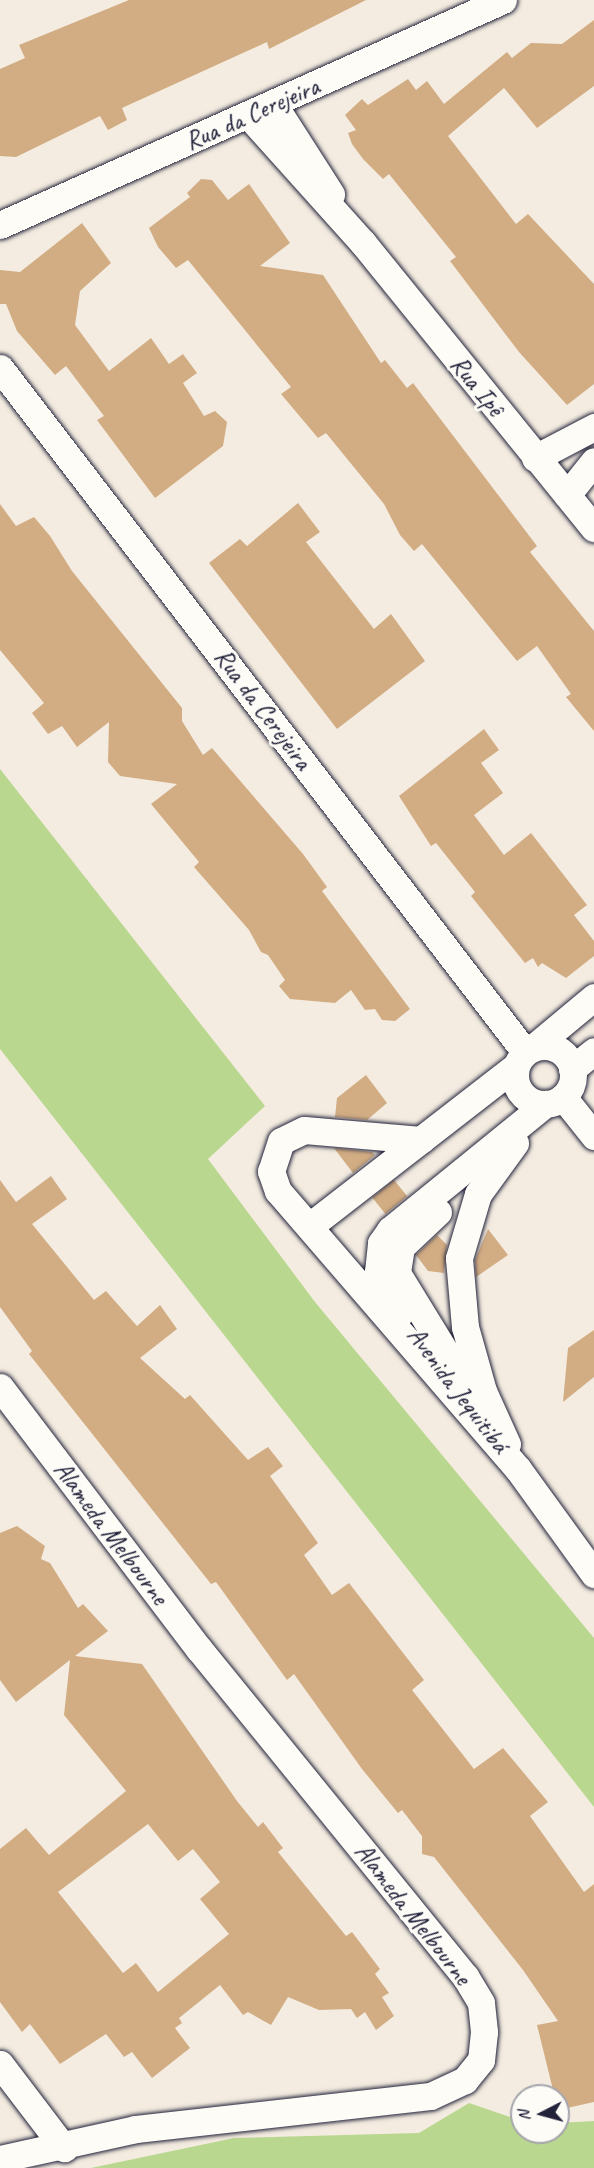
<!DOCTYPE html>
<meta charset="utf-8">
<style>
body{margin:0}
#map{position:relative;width:594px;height:2168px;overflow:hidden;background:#f4ece0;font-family:Caveat,sans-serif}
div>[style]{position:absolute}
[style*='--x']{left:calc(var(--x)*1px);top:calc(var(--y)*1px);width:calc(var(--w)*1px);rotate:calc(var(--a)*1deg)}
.green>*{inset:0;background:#b9d78f}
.building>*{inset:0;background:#d2ad84;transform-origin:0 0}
.roads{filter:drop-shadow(0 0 2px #22223b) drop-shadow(0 0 2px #22223b)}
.minor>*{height:27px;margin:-13.5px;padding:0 13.5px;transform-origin:13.5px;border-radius:13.5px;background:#fdfcf7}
.minor>.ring{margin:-13.5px;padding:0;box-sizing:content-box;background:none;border:27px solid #fdfcf7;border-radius:50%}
span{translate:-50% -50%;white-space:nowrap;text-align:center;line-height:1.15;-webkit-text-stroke:6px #fdfcf7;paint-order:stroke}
.street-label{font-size:26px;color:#22223b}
.north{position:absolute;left:510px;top:2084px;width:60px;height:60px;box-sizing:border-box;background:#fdfcf7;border:2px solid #a5a5ac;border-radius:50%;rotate:264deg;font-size:16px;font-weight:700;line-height:24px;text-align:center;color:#22223b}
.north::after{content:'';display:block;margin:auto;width:21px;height:27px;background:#22223b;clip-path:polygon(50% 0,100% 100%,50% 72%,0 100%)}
</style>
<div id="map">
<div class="green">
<i style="clip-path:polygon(0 769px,265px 1106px,208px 1159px,315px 1302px,594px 1638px,594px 1807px,0 1049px)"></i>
<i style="clip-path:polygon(469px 2103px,522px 2121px,522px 2132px,558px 2132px,558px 2123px,594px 2121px,594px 2168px,91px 2168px,234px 2138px,419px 2133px)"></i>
</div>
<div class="building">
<i style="clip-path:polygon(129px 0,366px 0,269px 49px,267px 42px,122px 108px,127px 120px,108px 130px,100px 116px,16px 157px,0 156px,0 69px,25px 58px,19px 45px)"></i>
<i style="clip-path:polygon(594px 20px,594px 86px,537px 128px,504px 88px,448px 136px,516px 224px,528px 214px,594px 284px,594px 384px,567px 405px,519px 352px,450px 261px,456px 257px,389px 174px,383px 179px,363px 159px,352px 144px,348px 133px,356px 130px,345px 115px,362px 99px,368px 105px,408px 79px,416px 90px,427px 81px,444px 104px,507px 52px,512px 58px,531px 43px,562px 44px)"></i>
<i style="clip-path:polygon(201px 179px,212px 180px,228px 200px,249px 184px,290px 243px,260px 266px,323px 275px,381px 363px,385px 360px,407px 388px,413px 383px,537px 546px,530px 552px,594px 631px,594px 731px,566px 697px,571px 694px,537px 646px,517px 661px,422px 544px,414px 551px,400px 535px,384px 504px,326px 433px,318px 438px,281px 394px,291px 387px,188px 260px,176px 268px,158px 247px,149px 228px,190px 197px,187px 193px)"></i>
<i style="clip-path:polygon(82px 223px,111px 263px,80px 291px,75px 325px,109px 371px,151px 338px,169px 364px,183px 354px,197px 373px,183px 383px,204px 416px,215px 411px,227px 422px,223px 446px,155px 498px,97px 420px,104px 416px,66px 366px,55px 375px,17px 331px,6px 304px,0 304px,0 270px,20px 272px)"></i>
<i style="clip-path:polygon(298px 503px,320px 532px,306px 542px,374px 629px,391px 614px,425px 661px,337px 729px,209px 563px,240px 539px,247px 546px)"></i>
<i style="clip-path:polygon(0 504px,16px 526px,34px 517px,50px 536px,72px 571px,182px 708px,182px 721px,203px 755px,212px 748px,303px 854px,327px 887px,322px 891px,410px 1009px,395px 1021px,382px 1020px,375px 1009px,365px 1010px,351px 990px,335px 1003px,290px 999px,279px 986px,285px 980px,268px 955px,261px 952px,249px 930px,194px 867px,199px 862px,151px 804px,177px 784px,120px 776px,108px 762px,109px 722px,77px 747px,62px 726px,48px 734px,32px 713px,44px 703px,0 650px)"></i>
<i style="clip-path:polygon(484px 729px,499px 750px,481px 763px,503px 793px,474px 815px,504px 855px,531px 833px,587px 905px,574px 915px,594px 941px,594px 956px,566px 978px,542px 963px,538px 967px,533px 958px,525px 963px,471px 896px,475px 892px,436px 843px,431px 846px,399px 796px)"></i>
<i style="clip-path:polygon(366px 1075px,387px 1103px,367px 1120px,335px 1117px,337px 1098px)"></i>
<i style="clip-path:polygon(334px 1148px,372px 1152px,375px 1155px,353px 1173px)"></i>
<i style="clip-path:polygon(51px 1176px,67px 1199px,32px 1224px,94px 1300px,106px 1291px,137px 1326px,160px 1305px,177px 1329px,140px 1358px,185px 1399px,190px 1395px,248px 1460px,268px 1447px,283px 1466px,270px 1476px,318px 1543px,304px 1555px,332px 1595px,349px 1583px,424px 1680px,412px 1690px,474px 1769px,503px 1748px,548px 1802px,530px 1816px,584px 1892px,594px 1884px,594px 2102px,558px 2110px,537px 2025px,558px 2021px,523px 1970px,434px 1857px,422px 1854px,422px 1836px,402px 1810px,398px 1813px,362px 1769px,294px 1674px,287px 1680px,216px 1582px,211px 1584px,29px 1354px,32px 1351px,0 1307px,0 1180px,16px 1202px)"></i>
<i style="left:394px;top:1180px;width:21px;height:28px;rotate:51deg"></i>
<i style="clip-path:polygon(488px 1229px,508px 1255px,476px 1277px,475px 1260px)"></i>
<i style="clip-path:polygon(437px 1235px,447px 1245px,444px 1273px,428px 1271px,416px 1255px)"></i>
<i style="clip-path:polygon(594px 1330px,594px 1377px,563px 1402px,568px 1348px)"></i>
<i style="clip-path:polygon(evenodd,17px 1526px,45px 1546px,41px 1559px,50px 1563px,78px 1608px,83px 1604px,108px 1631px,75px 1656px,142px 1664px,237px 1801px,258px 1827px,263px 1822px,283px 1848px,278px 1852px,346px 1936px,352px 1932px,380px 1969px,375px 1974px,389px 1993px,382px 1997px,394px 2016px,376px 2030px,365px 2012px,357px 2018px,351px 2009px,319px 2010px,288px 1997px,271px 2025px,248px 2012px,243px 2015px,220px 1985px,179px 2018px,182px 2023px,175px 2028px,190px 2048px,152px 2078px,132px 2052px,124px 2057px,106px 2034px,60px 2064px,30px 2024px,22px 2032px,0 2002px,0 1849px,26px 1828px,49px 1855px,126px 1791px,64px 1715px,70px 1660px,16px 1702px,0 1680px,0 1533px,17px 1526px,148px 1824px,178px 1861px,193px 1849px,220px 1882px,200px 1899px,229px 1934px,158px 1992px,136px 1963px,123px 1973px,58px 1892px,148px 1824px)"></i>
</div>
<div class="roads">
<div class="minor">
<i style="--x:274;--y:105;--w:106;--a:57.4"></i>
<i style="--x:249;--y:116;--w:171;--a:48.1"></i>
<i style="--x:363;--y:243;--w:367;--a:51"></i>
<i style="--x:0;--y:225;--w:551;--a:-24.1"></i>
<i style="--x:0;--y:368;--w:862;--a:52.49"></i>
<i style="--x:535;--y:458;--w:67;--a:-27.7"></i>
<i style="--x:567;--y:495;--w:43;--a:-51.5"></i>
<i class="ring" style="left:515px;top:1046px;width:31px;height:31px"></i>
<i style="--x:534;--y:1047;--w:78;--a:-39.8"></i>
<i style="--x:572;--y:1069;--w:28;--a:-39"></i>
<i style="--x:563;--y:1097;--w:50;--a:51.5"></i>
<i style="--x:421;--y:1140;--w:117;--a:-175.1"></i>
<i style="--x:304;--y:1130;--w:25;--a:154"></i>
<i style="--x:281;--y:1141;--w:32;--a:108"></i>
<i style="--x:271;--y:1171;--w:21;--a:71"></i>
<i style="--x:278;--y:1191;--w:367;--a:49.2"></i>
<i style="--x:518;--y:1469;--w:130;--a:54.1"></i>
<i style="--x:438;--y:1212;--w:51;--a:136.6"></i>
<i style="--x:401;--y:1247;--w:26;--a:99"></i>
<i style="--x:397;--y:1273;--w:155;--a:58.5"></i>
<i style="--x:311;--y:1225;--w:258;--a:-37.8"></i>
<i style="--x:400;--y:1313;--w:28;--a:-128"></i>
<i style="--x:383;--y:1291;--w:20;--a:-105"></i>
<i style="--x:378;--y:1272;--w:29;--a:-84"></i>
<i style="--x:381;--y:1243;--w:16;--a:-55"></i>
<i style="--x:390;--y:1230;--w:200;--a:-39.1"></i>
<i style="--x:0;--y:1387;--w:329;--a:52.8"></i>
<i style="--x:199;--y:1649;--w:422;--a:50.9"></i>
<i style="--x:465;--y:1976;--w:31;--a:59"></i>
<i style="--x:481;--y:2003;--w:29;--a:84"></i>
<i style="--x:484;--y:2032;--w:28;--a:96"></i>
<i style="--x:481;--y:2060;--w:26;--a:129"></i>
<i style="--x:465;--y:2080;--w:38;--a:155"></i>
<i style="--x:430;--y:2096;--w:296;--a:173.6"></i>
<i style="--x:136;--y:2129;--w:139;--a:167.6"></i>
<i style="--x:507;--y:1444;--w:58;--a:-114.4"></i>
<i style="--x:483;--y:1391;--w:66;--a:-105.7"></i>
<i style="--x:465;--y:1327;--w:69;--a:-95"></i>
<i style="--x:459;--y:1258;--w:67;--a:-73.5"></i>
<i style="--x:478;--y:1194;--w:63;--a:-54"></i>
<i style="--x:0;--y:2064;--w:106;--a:52.7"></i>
</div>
</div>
<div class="street-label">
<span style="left:252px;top:114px;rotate:-24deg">Rua da Cerejeira</span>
<span style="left:477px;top:386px;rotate:51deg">Rua Ipê</span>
<span style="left:263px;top:709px;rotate:53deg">Rua da Cerejeira</span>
<span style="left:458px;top:1390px;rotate:53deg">Avenida Jequitibá</span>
<span style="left:111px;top:1533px;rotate:53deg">Alameda Melbourne</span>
<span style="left:413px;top:1914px;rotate:52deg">Alameda Melbourne</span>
</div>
<div class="north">N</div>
</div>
